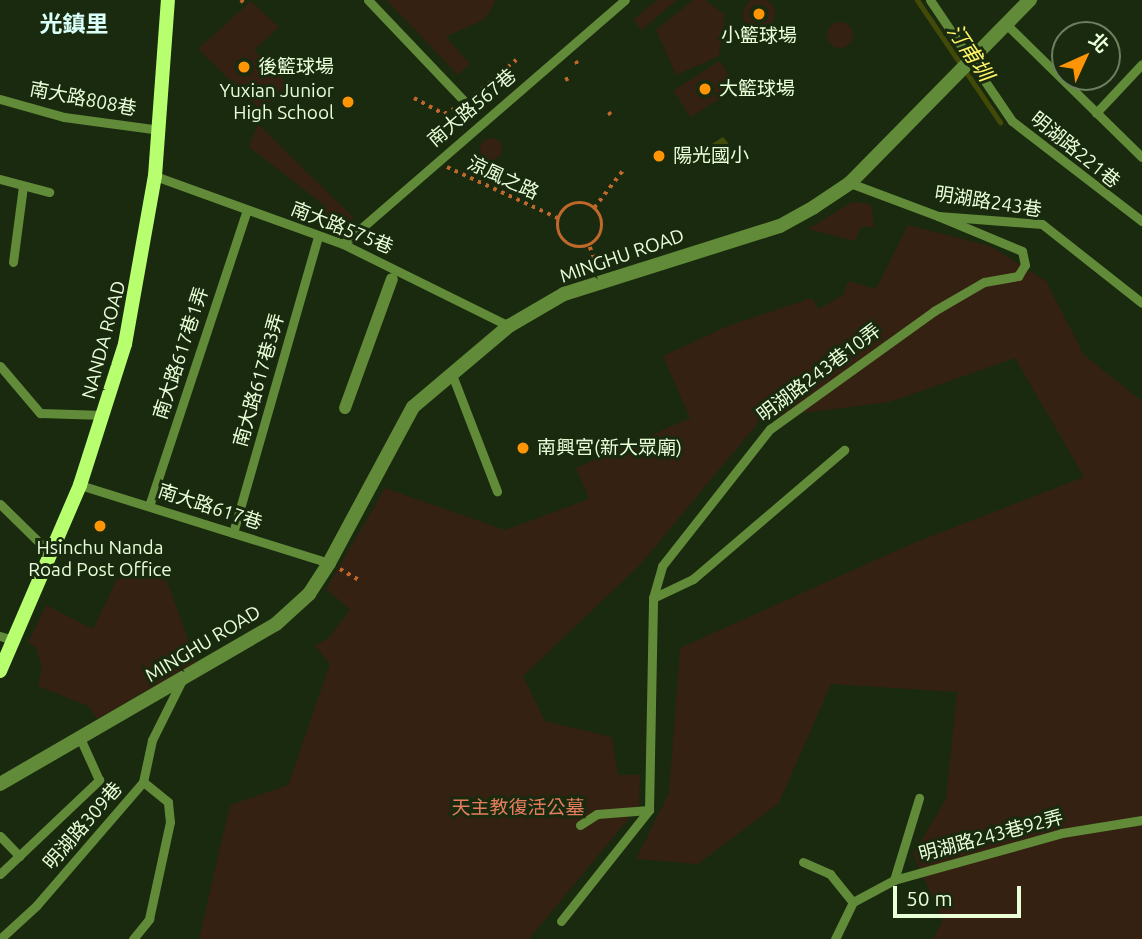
<!DOCTYPE html>
<meta charset="utf-8">
<style>
body{margin:0}
#map{position:relative;width:1142px;height:939px;overflow:hidden;background:#192a0f;font-family:Ubuntu,"Noto Sans TC",sans-serif}
div>[style]{position:absolute}
[style*='--x']{left:calc(var(--x)*1px);top:calc(var(--y)*1px);width:calc(var(--w)*1px);rotate:calc(var(--a)*1deg)}
.green>*{inset:0;background:#342112;transform-origin:0 0}
.round{border-radius:50%}
.water>*{inset:0;background:#434a08}
.stream>*{height:5px;margin:-2.5px;padding:0 2.5px;transform-origin:2.5px;border-radius:2.5px;background:#434a08}
.path>*{height:3.5px;margin-top:-1.75px;transform-origin:0;background:repeating-linear-gradient(90deg,#c0682b 0 3.5px,transparent 0 8.5px)}
.path>.ring{margin:-1.75px;padding:0;box-sizing:content-box;background:none;border:3.5px solid #c0682b;border-radius:50%}
.service>*{height:9px;margin:-4.5px;padding:0 4.5px;transform-origin:4.5px;border-radius:4.5px;background:#618b38}
.pedestrian>*{height:12px;margin:-6px;padding:0 6px;transform-origin:6px;border-radius:6px;background:#618b38}
.minor>*{height:14px;margin:-7px;padding:0 7px;transform-origin:7px;border-radius:7px;background:#618b38}
.secondary>*{height:14px;margin:-7px;padding:0 7px;transform-origin:7px;border-radius:7px;background:#b7ff6f}
.dots>*{width:19px;height:19px;translate:-50% -50%;box-sizing:border-box;border:4px solid #192a0f;border-radius:50%}
span{translate:-50% -50%;white-space:nowrap;text-align:center;line-height:1.15;-webkit-text-stroke:6px #192a0f;paint-order:stroke}
.poi-label{font-size:19px;color:#e8ffd8}
.left{translate:0 -50%;text-align:left}
.right{translate:-100% -50%;text-align:right}
.street-label{font-size:19px;color:#e8ffd8}
.park-label{font-size:19px;color:#e57c5e}
.water-label{font-size:21px;color:#fff566;font-style:italic}
.quarter-label{font-size:23px;color:#dafff9;font-weight:700}
.north{position:absolute;left:1051px;top:21px;width:70px;height:70px;box-sizing:border-box;background:#192a0f;border:2px solid #6c7f5f;border-radius:50%;rotate:45deg;font-size:19px;font-weight:700;line-height:28px;text-align:center;color:#e8ffd8}
.north::after{content:'';display:block;margin:auto;width:24px;height:32px;background:#ff9404;clip-path:polygon(50% 0,100% 100%,50% 72%,0 100%)}
.scale{position:absolute;left:893px;top:886px;width:128px;height:32px;box-sizing:border-box;border:4px solid #e8ffd8;border-top:0;padding-left:9px;font-size:21px;line-height:24px;white-space:nowrap;color:#e8ffd8;-webkit-text-stroke:5px #192a0f;paint-order:stroke}
</style>
<div id="map">
<div class="green">
<i class="round" style="left:743px;top:-2px;width:32px;height:32px"></i>
<i style="clip-path:polygon(386px 0,496px 0,485px 19px,446px 37px,470px 64px,458px 75px)"></i>
<i style="clip-path:polygon(657px 0,677px 0,641px 30px,633px 20px)"></i>
<i style="clip-path:polygon(693px 0,705px 0,725px 15px,719px 56px,676px 75px,656px 30px)"></i>
<i style="clip-path:polygon(251px 1px,279px 27px,254px 50px,289px 85px,260px 109px,198px 49px)"></i>
<i class="round" style="left:827px;top:22px;width:26px;height:26px"></i>
<i style="left:720px;top:61px;width:32px;height:55px;rotate:58deg"></i>
<i style="clip-path:polygon(258px 124px,354px 218px,343px 227px,317px 227px,324px 205px,249px 147px)"></i>
<i class="round" style="left:480px;top:138px;width:22px;height:22px"></i>
<i style="clip-path:polygon(852px 202px,871px 204px,874px 227px,861px 227px,855px 241px,808px 229px)"></i>
<i style="clip-path:polygon(908px 225px,990px 246px,1046px 281px,1084px 355px,1142px 401px,1142px 939px,933px 939px,943px 920px,913px 854px,946px 799px,957px 692px,831px 684px,779px 803px,698px 864px,636px 859px,669px 793px,680px 648px,911px 544px,1084px 477px,1015px 358px,890px 402px,762px 418px,640px 565px,523px 676px,545px 721px,612px 737px,618px 775px,640px 775px,639px 806px,529px 939px,199px 939px,230px 805px,288px 785px,330px 664px,315px 645px,328px 639px,350px 610px,326px 589px,385px 488px,505px 530px,589px 499px,576px 468px,690px 418px,663px 356px,730px 325px,812px 298px,819px 309px,843px 295px,848px 281px,876px 289px)"></i>
<i style="clip-path:polygon(133px 572px,167px 581px,196px 662px,97px 719px,88px 706px,38px 686px,42px 669px,36px 647px,28px 643px,46px 605px,93px 629px,117px 579px)"></i>
</div>
<div class="water">
<i style="clip-path:polygon(723px 137px,728px 143px,727px 164px,712px 144px)"></i>
</div>
<div class="stream">
<i style="--x:917;--y:0;--w:148;--a:55.8"></i>
</div>
<div class="path">
<i style="--x:241;--y:0;--w:7;--a:45"></i>
<i style="--x:576;--y:61;--w:7;--a:63"></i>
<i style="--x:565;--y:80;--w:4;--a:-27"></i>
<i style="--x:475;--y:95;--w:54;--a:-40.5"></i>
<i style="--x:414;--y:98;--w:34;--a:28"></i>
<i style="--x:444;--y:114;--w:11;--a:-27"></i>
<i style="--x:609;--y:112;--w:8;--a:60"></i>
<i style="--x:447;--y:167;--w:122;--a:24.7"></i>
<i class="ring" style="left:558px;top:203px;width:40.5px;height:40.5px"></i>
<i style="--x:594;--y:208;--w:49;--a:-52.4"></i>
<i style="--x:590;--y:247;--w:23;--a:70"></i>
<i style="--x:340;--y:569;--w:22;--a:30"></i>
</div>
<div class="service">
<i style="--x:368;--y:0;--w:142;--a:46.4"></i>
<i style="--x:930;--y:0;--w:146;--a:55.9"></i>
<i style="--x:1012;--y:121;--w:164;--a:37.6"></i>
<i style="--x:1006;--y:24;--w:190;--a:44.4"></i>
<i style="--x:0;--y:99;--w:66;--a:15.7"></i>
<i style="--x:64;--y:117;--w:97;--a:7.7"></i>
<i style="--x:1096;--y:113;--w:67;--a:-46.8"></i>
<i style="--x:155;--y:176;--w:200;--a:19.9"></i>
<i style="--x:343;--y:244;--w:185;--a:26.3"></i>
<i style="--x:0;--y:179;--w:51;--a:14.9"></i>
<i style="--x:850;--y:183;--w:94;--a:20.6"></i>
<i style="--x:938;--y:216;--w:104;--a:4.4"></i>
<i style="--x:1042;--y:224;--w:127;--a:38.3"></i>
<i style="--x:343;--y:244;--w:373;--a:-40.9"></i>
<i style="--x:13;--y:262;--w:77;--a:-82.5"></i>
<i style="--x:0;--y:366;--w:62;--a:49.6"></i>
<i style="--x:40;--y:413;--w:64;--a:1.8"></i>
<i style="--x:451;--y:372;--w:128;--a:68.9"></i>
<i style="--x:80;--y:485;--w:261;--a:17.4"></i>
<i style="--x:0;--y:504;--w:71;--a:44.4"></i>
<i style="--x:149;--y:506;--w:312;--a:-71.7"></i>
<i style="--x:233;--y:533;--w:309;--a:-74"></i>
<i style="--x:653;--y:598;--w:44;--a:-25.4"></i>
<i style="--x:693;--y:579;--w:199;--a:-40.5"></i>
<i style="--x:0;--y:636;--w:14;--a:17"></i>
<i style="--x:580;--y:825;--w:20;--a:-33"></i>
<i style="--x:597;--y:814;--w:52;--a:-4.4"></i>
<i style="--x:0;--y:836;--w:28;--a:46"></i>
<i style="--x:803;--y:862;--w:30;--a:24"></i>
<i style="--x:830;--y:874;--w:36;--a:51"></i>
<i style="--x:0;--y:874;--w:137;--a:-43.5"></i>
<i style="--x:99;--y:780;--w:46;--a:-114.3"></i>
<i style="--x:894;--y:880;--w:86;--a:-73"></i>
<i style="--x:561;--y:921;--w:142;--a:-51.6"></i>
<i style="--x:649;--y:810;--w:212;--a:-88.9"></i>
<i style="--x:653;--y:598;--w:33;--a:-74"></i>
<i style="--x:662;--y:566;--w:174;--a:-51.8"></i>
<i style="--x:770;--y:429;--w:202;--a:-35.7"></i>
<i style="--x:934;--y:311;--w:58;--a:-30.1"></i>
<i style="--x:984;--y:282;--w:35;--a:-10"></i>
<i style="--x:1018;--y:276;--w:13;--a:-58"></i>
<i style="--x:1025;--y:265;--w:14;--a:-102"></i>
<i style="--x:1022;--y:251;--w:91;--a:-157.4"></i>
<i style="--x:0;--y:939;--w:49;--a:-42.5"></i>
<i style="--x:36;--y:906;--w:164;--a:-49.2"></i>
<i style="--x:143;--y:782;--w:43;--a:-77.9"></i>
<i style="--x:152;--y:740;--w:67;--a:-63.4"></i>
<i style="--x:133;--y:939;--w:26;--a:-51"></i>
<i style="--x:149;--y:919;--w:99;--a:-77.8"></i>
<i style="--x:170;--y:822;--w:20;--a:-96"></i>
<i style="--x:168;--y:802;--w:32;--a:-141"></i>
<i style="--x:835;--y:939;--w:41;--a:-64.1"></i>
<i style="--x:853;--y:902;--w:47;--a:-28.2"></i>
<i style="--x:894;--y:880;--w:174;--a:-15.6"></i>
<i style="--x:1062;--y:833;--w:81;--a:-9.2"></i>
</div>
<div class="pedestrian">
<i style="--x:345;--y:408;--w:137;--a:-70"></i>
</div>
<div class="minor">
<i style="--x:0;--y:784;--w:319;--a:-30.1"></i>
<i style="--x:276;--y:624;--w:45;--a:-42.3"></i>
<i style="--x:309;--y:594;--w:37;--a:-57"></i>
<i style="--x:329;--y:563;--w:177;--a:-61.7"></i>
<i style="--x:413;--y:407;--w:126;--a:-40.2"></i>
<i style="--x:509;--y:326;--w:64;--a:-30.2"></i>
<i style="--x:564;--y:294;--w:226;--a:-17.5"></i>
<i style="--x:780;--y:226;--w:39;--a:-29"></i>
<i style="--x:814;--y:207;--w:43;--a:-33.7"></i>
<i style="--x:850;--y:183;--w:257;--a:-45.5"></i>
</div>
<div class="secondary">
<i style="--x:0;--y:671;--w:202;--a:-66.7"></i>
<i style="--x:80;--y:485;--w:148;--a:-72.3"></i>
<i style="--x:125;--y:344;--w:171;--a:-79.9"></i>
<i style="--x:155;--y:176;--w:176;--a:-85.8"></i>
</div>
<div class="dots">
<i style="left:759px;top:14px;background:#ff9404"></i>
<i style="left:244px;top:67px;background:#ff9404"></i>
<i style="left:705px;top:89px;background:#ff9404"></i>
<i style="left:348px;top:102px;background:#ff9404"></i>
<i style="left:659px;top:156px;background:#ff9404"></i>
<i style="left:523px;top:448px;background:#ff9404"></i>
<i style="left:100px;top:526px;background:#ff9404"></i>
</div>
<div class="poi-label">
<span style="left:759px;top:36px">小籃球場</span>
<span class="left" style="left:258px;top:67px">後籃球場</span>
<span class="left" style="left:719px;top:89px">大籃球場</span>
<span class="right" style="left:334px;top:102px">Yuxian Junior<br>High School</span>
<span class="left" style="left:673px;top:156px">陽光國小</span>
<span class="left" style="left:537px;top:448px">南興宮(新大眾廟)</span>
<span style="left:100px;top:559px">Hsinchu Nanda<br>Road Post Office</span>
</div>
<div class="street-label">
<span style="left:83px;top:99px;rotate:11deg">南大路808巷</span>
<span style="left:472px;top:108px;rotate:-40deg">南大路567巷</span>
<span style="left:1075px;top:150px;rotate:39deg">明湖路221巷</span>
<span style="left:503px;top:178px;rotate:25deg">涼風之路</span>
<span style="left:988px;top:202px;rotate:9deg">明湖路243巷</span>
<span style="left:342px;top:228px;rotate:22deg">南大路575巷</span>
<span style="left:622px;top:256px;rotate:-19deg">MINGHU ROAD</span>
<span style="left:104px;top:340px;rotate:-75deg">NANDA ROAD</span>
<span style="left:181px;top:353px;rotate:-72deg">南大路617巷1弄</span>
<span style="left:819px;top:373px;rotate:-37deg">明湖路243巷10弄</span>
<span style="left:259px;top:380px;rotate:-74deg">南大路617巷3弄</span>
<span style="left:210px;top:507px;rotate:18deg">南大路617巷</span>
<span style="left:203px;top:644px;rotate:-31deg">MINGHU ROAD</span>
<span style="left:83px;top:826px;rotate:-49deg">明湖路309巷</span>
<span style="left:991px;top:836px;rotate:-15deg">明湖路243巷92弄</span>
</div>
<div class="park-label">
<span style="left:518px;top:808px">天主教復活公墓</span>
</div>
<div class="water-label">
<span style="left:971px;top:52px;rotate:56deg">汀甫圳</span>
</div>
<div class="quarter-label">
<span style="left:74px;top:24px">光鎮里</span>
</div>
<div class="north">北</div>
<div class="scale">50 m</div>
</div>
